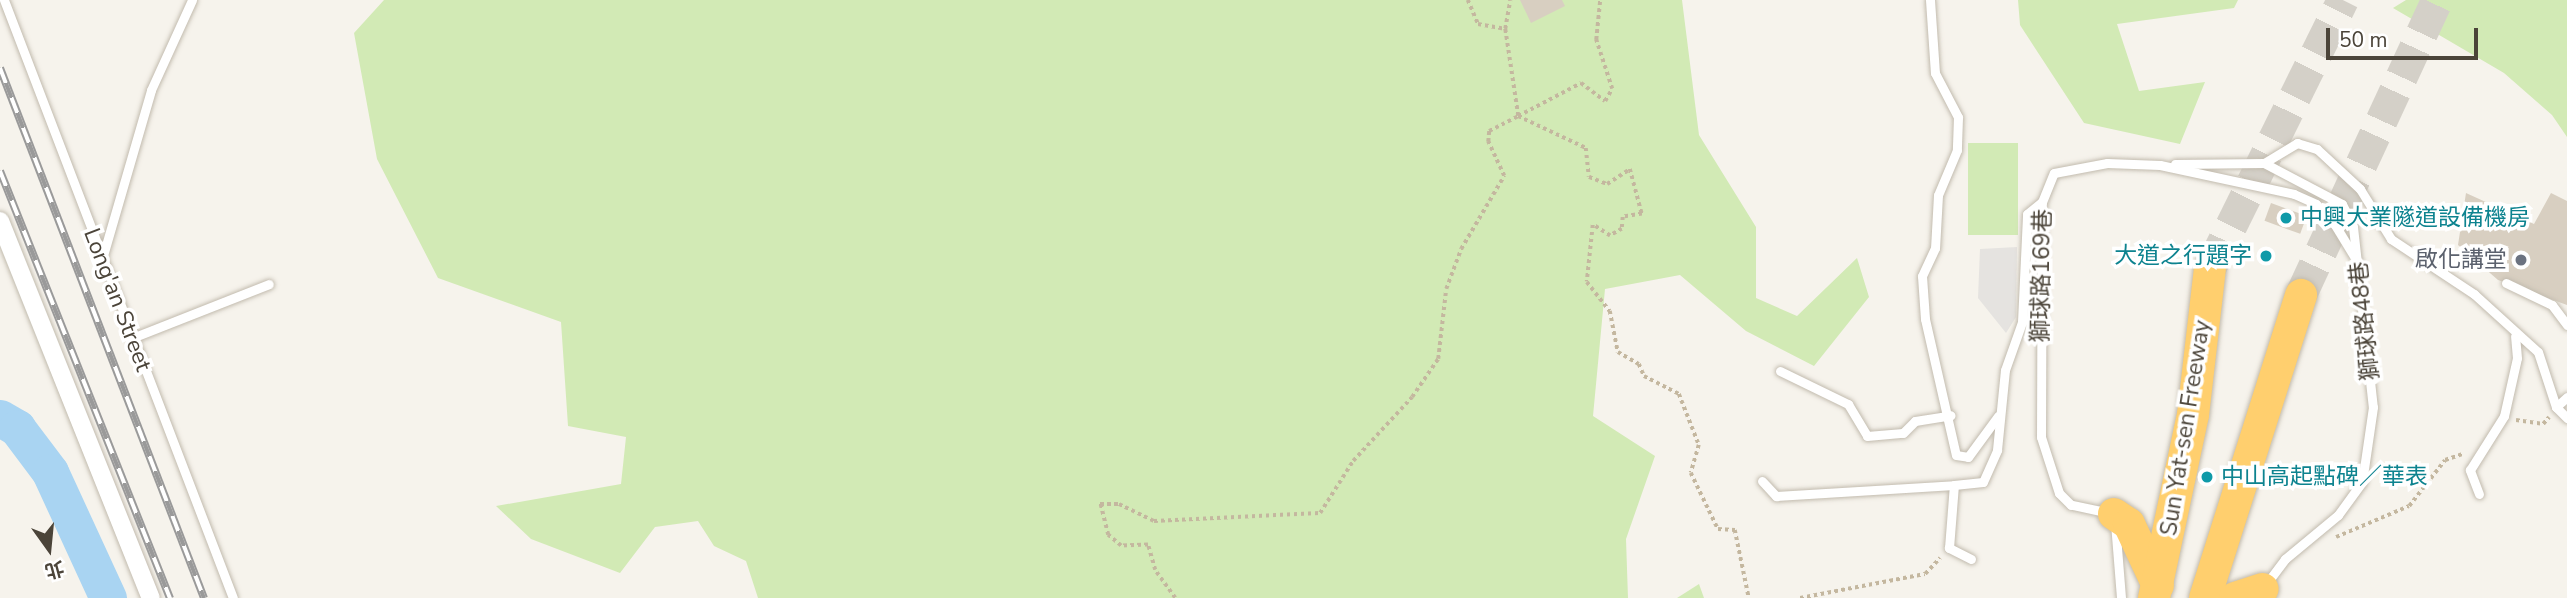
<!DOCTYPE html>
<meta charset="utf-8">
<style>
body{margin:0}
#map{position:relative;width:2567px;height:598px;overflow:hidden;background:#f6f3ec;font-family:"Nunito Sans","Noto Sans TC",sans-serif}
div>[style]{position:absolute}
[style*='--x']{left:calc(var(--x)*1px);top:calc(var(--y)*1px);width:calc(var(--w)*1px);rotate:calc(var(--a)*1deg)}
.green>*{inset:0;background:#d2eab5;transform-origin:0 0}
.parking>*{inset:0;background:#e5e3e0}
.river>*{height:37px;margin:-18.5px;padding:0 18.5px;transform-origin:18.5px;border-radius:18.5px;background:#a9d4f2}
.building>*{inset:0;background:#d8cfc1;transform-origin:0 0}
.highway-tunnel>*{height:32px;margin-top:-16px;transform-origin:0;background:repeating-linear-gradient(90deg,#d4d0c8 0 32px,transparent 0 48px)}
.path>*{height:3.5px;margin-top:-1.75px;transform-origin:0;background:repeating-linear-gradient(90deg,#c4b79f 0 3.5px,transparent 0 7px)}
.roads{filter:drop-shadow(0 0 2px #c2bbae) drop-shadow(0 0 2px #c2bbae)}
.lane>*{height:9px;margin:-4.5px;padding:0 4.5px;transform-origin:4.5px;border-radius:4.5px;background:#fff}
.street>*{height:18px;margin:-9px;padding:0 9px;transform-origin:9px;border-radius:9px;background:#fff}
.highway>*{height:32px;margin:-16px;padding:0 16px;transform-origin:16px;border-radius:16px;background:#ffcf6e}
.rail>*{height:8px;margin-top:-4px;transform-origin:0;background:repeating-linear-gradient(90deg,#fff 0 16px,#9a9a9a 0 32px);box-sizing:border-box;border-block:2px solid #9a9a9a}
.dots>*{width:19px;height:19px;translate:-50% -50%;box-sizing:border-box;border:4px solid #fff;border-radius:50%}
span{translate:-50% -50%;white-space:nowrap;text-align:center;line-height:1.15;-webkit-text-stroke:7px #fff;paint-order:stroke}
.culture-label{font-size:23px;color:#0d838f}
.left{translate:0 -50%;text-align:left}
.right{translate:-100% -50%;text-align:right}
.worship-label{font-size:23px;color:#5b616d}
.street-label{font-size:23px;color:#4b4439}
.north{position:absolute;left:14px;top:514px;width:70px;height:70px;-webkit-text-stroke:5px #fff;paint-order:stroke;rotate:165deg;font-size:19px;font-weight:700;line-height:28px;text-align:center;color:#4b4439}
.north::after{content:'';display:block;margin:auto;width:24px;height:32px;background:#4b4439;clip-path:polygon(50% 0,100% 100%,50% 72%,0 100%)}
.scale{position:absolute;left:2326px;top:28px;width:152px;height:32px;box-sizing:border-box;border:4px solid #4b4439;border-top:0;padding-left:9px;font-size:21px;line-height:24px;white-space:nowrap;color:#4b4439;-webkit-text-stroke:5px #fff;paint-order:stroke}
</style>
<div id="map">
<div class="green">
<i style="clip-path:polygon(384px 0,1682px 0,1699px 135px,1756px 227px,1756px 298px,1797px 316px,1857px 258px,1869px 297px,1814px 366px,1746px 331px,1680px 275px,1605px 289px,1593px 416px,1655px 456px,1626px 539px,1628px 598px,758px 598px,746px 561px,714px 546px,698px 521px,655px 527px,620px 573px,531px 539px,496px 506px,621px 484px,626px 437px,568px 426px,561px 322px,438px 278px,377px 159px,354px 33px)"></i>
<i style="clip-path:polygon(2018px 0,2238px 0,2234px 8px,2117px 24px,2139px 91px,2205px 82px,2180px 144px,2084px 123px,2020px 25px)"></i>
<i style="clip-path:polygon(2406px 0,2567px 0,2567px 137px,2552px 115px,2504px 73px,2393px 8px)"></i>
<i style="left:2018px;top:143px;width:92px;height:50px;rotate:90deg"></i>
<i style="clip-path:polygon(1699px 584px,1704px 598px,1677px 598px)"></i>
</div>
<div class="parking">
<i style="clip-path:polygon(2017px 247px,2016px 317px,2006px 333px,1978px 298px,1980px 249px)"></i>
</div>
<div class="river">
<i style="--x:0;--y:418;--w:20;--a:30"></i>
<i style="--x:17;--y:428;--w:55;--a:53.1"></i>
<i style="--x:50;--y:472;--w:139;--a:65.3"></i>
</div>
<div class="building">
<i style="clip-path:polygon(1520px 0,1562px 0,1565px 6px,1531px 23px)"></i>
<i style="clip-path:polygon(2466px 193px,2534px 224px,2551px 193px,2567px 201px,2567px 305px,2498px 280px,2458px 245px)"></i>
<i style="left:2271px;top:203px;width:38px;height:19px;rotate:20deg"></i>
</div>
<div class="highway-tunnel">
<i style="--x:2210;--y:269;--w:300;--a:-63.7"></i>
<i style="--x:2301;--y:295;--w:325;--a:-65.2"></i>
</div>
<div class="path">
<i style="--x:1468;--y:0;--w:26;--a:67"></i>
<i style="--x:1478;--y:24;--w:27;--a:10"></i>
<i style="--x:1518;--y:116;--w:75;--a:25.2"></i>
<i style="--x:1586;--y:148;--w:29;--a:84"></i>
<i style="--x:1589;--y:177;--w:19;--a:21"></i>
<i style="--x:1607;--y:184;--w:27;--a:-33"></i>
<i style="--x:1630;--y:169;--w:47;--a:75.1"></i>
<i style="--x:1642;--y:214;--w:19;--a:171"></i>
<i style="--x:1623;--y:217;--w:12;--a:95"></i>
<i style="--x:1622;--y:229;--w:14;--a:150"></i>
<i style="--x:1610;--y:236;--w:20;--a:-147"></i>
<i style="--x:1593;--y:225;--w:57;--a:96"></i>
<i style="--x:1587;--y:282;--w:37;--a:52"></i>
<i style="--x:1610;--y:311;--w:42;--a:79"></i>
<i style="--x:1618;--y:352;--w:24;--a:30"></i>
<i style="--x:1639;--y:364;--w:13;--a:67"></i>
<i style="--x:1644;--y:376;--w:39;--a:27"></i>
<i style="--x:1679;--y:394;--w:55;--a:68.6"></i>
<i style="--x:1699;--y:445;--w:29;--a:106"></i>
<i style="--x:1691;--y:473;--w:62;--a:64.3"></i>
<i style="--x:1718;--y:529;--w:17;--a:3"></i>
<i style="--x:1735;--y:530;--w:69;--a:78.4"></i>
<i style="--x:1518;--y:116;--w:71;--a:-27.6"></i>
<i style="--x:1581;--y:83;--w:30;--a:37"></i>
<i style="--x:1605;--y:101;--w:14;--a:-60"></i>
<i style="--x:1612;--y:89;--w:52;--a:-108.1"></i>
<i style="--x:1596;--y:40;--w:40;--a:-84.3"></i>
<i style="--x:2516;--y:420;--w:27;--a:8"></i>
<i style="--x:2543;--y:424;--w:9;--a:-49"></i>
<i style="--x:2336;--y:537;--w:79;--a:-23"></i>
<i style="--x:2409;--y:506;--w:58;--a:-52"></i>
<i style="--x:2445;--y:460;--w:18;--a:-19"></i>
<i style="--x:1175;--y:598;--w:34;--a:-126"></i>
<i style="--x:1155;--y:570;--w:26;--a:-106"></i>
<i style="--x:1148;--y:545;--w:27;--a:178"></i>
<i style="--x:1121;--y:546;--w:17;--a:-140"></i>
<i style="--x:1108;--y:535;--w:32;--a:-104"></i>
<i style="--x:1100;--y:504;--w:19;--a:0"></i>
<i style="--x:1119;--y:504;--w:39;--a:26"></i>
<i style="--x:1154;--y:521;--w:166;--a:-2.8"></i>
<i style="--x:1320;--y:513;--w:62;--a:-57.6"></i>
<i style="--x:1353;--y:461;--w:87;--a:-47.3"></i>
<i style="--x:1412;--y:397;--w:46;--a:-55.6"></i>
<i style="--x:1438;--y:359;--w:70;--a:-83.5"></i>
<i style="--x:1446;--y:289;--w:43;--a:-69.4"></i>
<i style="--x:1461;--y:249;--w:85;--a:-59.5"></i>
<i style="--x:1504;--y:176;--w:38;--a:-115"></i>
<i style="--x:1488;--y:142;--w:11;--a:-85"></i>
<i style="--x:1489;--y:131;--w:33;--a:-27"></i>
<i style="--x:1518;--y:116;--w:88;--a:-98.5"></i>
<i style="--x:1505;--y:29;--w:29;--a:-80"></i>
<i style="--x:1800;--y:598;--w:127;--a:-10.9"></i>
<i style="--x:1925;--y:574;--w:22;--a:-47"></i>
</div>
<div class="roads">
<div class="lane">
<i style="--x:4;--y:0;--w:640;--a:69.05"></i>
<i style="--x:1930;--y:0;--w:73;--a:86.1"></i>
<i style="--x:1935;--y:73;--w:50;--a:62.4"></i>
<i style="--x:1958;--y:117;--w:33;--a:92"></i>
<i style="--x:1957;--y:150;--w:49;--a:112.9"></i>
<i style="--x:1938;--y:195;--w:53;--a:93.2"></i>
<i style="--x:1935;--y:248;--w:31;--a:115"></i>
<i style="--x:1922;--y:276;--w:43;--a:86"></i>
<i style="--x:1925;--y:319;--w:139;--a:77.2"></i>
<i style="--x:1956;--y:455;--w:12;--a:9"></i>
<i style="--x:1968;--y:457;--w:51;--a:-53.8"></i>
<i style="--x:2264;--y:163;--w:39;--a:-31"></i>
<i style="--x:2297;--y:143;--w:21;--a:17"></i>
<i style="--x:2317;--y:149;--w:59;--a:42.9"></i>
<i style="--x:2360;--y:189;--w:59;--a:58.2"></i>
<i style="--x:2391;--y:239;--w:100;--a:33.5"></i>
<i style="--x:2474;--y:294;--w:86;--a:42.2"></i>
<i style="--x:2538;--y:352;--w:58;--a:71.9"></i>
<i style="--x:2556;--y:407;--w:16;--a:45"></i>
<i style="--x:2175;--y:164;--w:89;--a:-0.6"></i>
<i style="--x:2264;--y:163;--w:88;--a:27.7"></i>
<i style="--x:2342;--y:204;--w:25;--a:64"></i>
<i style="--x:2353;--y:227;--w:181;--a:83.7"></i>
<i style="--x:2373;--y:407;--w:76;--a:98.3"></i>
<i style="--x:2362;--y:482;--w:41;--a:126"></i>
<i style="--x:2338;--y:515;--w:69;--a:140.3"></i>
<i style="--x:2285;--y:559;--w:31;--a:127"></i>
<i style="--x:102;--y:259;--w:176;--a:-73.8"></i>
<i style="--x:151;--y:90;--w:99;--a:-65.5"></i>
<i style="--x:2506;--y:283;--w:51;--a:25.6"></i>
<i style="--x:2552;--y:305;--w:25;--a:53"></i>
<i style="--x:132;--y:338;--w:147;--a:-21.5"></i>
<i style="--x:1780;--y:371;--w:76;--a:25.9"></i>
<i style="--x:1848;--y:404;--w:37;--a:59"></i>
<i style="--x:1867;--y:436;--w:36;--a:-5"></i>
<i style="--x:1903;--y:433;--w:17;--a:-45"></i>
<i style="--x:1915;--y:421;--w:36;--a:-9"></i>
<i style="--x:2556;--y:407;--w:15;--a:-42"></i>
<i style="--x:1762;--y:481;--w:21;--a:47"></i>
<i style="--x:1776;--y:496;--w:178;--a:-3.5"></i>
<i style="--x:2479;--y:494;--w:26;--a:-111"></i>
<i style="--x:2470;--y:470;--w:64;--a:-57.8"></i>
<i style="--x:2504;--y:416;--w:59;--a:-77.4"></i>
<i style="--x:2517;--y:358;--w:22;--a:-95"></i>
<i style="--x:2110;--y:513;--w:40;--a:-168"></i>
<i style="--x:2071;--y:505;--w:17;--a:-135"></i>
<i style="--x:2059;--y:493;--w:59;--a:-107.8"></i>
<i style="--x:2041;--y:437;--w:235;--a:-89.8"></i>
<i style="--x:2042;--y:202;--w:31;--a:-68"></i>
<i style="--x:2054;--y:173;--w:54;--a:-10.7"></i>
<i style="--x:2107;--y:163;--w:53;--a:2.2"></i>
<i style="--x:2160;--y:165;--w:137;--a:12.2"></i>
<i style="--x:2294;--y:194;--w:24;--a:24"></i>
<i style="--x:2316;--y:204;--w:28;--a:48"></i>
<i style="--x:2335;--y:225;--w:48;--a:58.6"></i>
<i style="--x:2115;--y:523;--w:75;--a:85.4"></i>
<i style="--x:1971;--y:559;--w:25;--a:-153"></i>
<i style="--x:1949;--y:548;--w:63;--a:-85.5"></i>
<i style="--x:1954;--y:485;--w:29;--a:-6"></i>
<i style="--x:1983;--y:482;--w:35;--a:-66"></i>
<i style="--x:1997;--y:450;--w:80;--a:-84.3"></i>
<i style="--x:2005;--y:370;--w:51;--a:-70.5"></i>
<i style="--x:2022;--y:322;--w:108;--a:-87.3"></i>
<i style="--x:2027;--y:214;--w:19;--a:-39"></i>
</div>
<div class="street">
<i style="--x:0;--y:221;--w:406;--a:68.2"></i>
</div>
<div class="highway">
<i style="--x:2114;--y:514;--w:18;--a:34"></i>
<i style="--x:2129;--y:524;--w:68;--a:64.9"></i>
<i style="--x:2154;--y:598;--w:187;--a:-78"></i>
<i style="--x:2193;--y:415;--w:147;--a:-83.4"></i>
<i style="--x:2205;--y:598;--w:318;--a:-72.4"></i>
<i style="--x:2235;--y:598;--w:29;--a:-18"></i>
</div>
</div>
<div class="rail">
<i style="--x:0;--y:68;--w:568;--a:68.95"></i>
<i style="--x:0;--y:171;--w:460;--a:68.3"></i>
</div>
<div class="dots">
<i style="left:2286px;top:218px;background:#0f9aa8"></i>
<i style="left:2266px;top:256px;background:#0f9aa8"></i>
<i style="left:2521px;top:260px;background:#6b7280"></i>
<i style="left:2207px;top:477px;background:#0f9aa8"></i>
</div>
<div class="culture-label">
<span class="left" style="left:2300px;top:218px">中興大業隧道設備機房</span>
<span class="right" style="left:2252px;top:256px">大道之行題字</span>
<span class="left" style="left:2221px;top:477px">中山高起點碑／華表</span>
</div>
<div class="worship-label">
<span class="right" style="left:2507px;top:260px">啟化講堂</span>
</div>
<div class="street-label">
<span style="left:2042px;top:276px;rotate:-89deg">獅球路169巷</span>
<span style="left:117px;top:300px;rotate:69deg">Long'an Street</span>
<span style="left:2365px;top:321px;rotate:-96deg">獅球路48巷</span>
<span style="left:2186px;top:428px;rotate:-81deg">Sun Yat-sen Freeway</span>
</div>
<div class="north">北</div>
<div class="scale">50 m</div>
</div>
